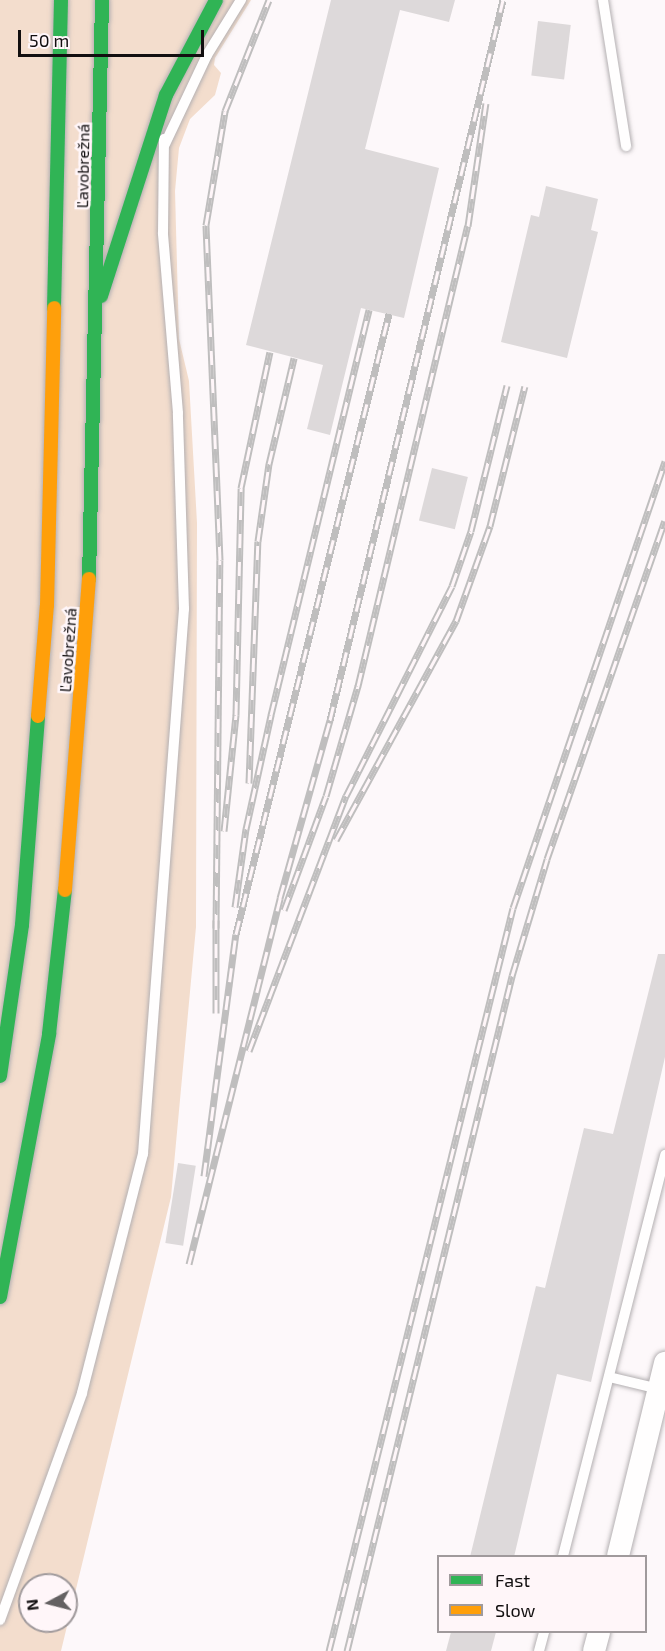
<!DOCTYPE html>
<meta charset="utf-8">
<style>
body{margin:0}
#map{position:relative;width:665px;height:1651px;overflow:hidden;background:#fdf8fa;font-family:"Exo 2",sans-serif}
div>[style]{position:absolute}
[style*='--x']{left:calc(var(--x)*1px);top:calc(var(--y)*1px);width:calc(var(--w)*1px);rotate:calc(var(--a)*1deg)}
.green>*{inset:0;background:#f3ddcd}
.building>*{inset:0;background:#ddd9da;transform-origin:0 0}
.roads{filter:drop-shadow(0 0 2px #b4b0b2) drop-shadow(0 0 2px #b4b0b2)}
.lane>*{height:10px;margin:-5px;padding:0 5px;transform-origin:5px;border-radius:5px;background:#fffefe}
.street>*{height:22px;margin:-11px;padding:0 11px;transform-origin:11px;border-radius:11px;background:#fffefe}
.fast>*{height:14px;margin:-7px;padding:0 7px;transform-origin:7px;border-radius:7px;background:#30b455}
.slow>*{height:14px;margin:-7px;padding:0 7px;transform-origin:7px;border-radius:7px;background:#ff9f0a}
.rail>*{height:7px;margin-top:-3.5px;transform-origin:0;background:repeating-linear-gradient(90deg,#fff6f9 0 14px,#bfbebe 0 28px);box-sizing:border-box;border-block:2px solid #bfbebe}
span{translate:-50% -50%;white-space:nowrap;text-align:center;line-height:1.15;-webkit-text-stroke:5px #fff6f9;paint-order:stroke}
.street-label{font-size:16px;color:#120f10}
.legend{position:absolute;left:437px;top:1555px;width:210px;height:78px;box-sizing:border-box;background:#fff6f9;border:2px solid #a09a9c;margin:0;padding:8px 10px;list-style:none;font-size:18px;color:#120f10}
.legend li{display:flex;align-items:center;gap:12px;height:30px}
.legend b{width:30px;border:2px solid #a09a9c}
.north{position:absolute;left:18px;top:1573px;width:60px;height:60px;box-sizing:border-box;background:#fff6f9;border:2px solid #a09a9c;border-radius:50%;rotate:263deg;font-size:16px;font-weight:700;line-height:24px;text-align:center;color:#120f10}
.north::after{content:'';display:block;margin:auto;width:21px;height:27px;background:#646162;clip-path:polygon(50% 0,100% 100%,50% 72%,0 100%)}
.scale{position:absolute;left:18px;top:30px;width:186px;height:27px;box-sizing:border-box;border:3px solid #120f10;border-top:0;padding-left:8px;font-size:18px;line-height:21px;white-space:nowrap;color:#120f10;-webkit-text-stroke:4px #fff6f9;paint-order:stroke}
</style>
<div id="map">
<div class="green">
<i style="clip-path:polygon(evenodd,0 0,251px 0,215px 58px,214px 65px,221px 73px,215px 95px,190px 119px,179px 148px,175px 191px,179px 339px,189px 381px,197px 523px,196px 927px,171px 1197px,61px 1651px,0 1651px,0 0,30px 1585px,66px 1585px,66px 1621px,30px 1621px,30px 1585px)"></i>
</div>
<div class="building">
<i style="clip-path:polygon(331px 0,455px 0,449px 22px,400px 10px,365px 149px,439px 168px,404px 318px,361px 308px,330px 435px,307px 429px,323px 365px,246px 345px)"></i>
<i style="left:538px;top:21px;width:33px;height:55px;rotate:7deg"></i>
<i style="clip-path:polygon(546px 186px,598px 199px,591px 230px,598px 232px,567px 358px,501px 342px,531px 215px,539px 217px)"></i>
<i style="left:432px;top:468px;width:37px;height:54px;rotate:14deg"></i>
<i style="clip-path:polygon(658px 954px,665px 954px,665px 1057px,591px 1382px,557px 1374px,514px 1557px,470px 1557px,536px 1286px,545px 1288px,584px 1128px,613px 1134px)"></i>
<i style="left:178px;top:1163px;width:18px;height:81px;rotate:9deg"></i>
<i style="clip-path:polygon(451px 1632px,496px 1632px,491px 1651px,446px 1651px)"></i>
</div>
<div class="roads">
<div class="lane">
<i style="--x:603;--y:0;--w:148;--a:81"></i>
<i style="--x:165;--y:144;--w:98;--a:-64.7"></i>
<i style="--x:207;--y:55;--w:65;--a:-58.3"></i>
<i style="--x:609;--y:1377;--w:51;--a:13.5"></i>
<i style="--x:563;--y:1556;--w:414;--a:-75.7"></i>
<i style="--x:0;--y:1620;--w:241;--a:-70.1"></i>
<i style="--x:82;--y:1393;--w:247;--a:-75.7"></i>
<i style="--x:143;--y:1154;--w:547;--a:-85.7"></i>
<i style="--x:184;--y:609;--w:196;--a:-91.8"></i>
<i style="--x:178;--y:413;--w:181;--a:-94.8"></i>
<i style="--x:163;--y:233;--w:94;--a:-89.4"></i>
<i style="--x:539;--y:1651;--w:20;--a:-75"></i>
</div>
<div class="street">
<i style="--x:618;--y:1556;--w:199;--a:-76.3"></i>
<i style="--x:594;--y:1651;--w:20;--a:-75"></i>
</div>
<div class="fast">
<i style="--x:101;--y:296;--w:211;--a:-72.1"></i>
<i style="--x:166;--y:95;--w:107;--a:-62.2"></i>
<i style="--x:54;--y:308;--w:308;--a:-88.7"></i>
<i style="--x:89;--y:579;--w:579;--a:-88.71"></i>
<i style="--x:0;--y:1076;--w:153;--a:-81.7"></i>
<i style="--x:22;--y:925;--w:210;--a:-85.6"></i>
<i style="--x:0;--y:1297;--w:268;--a:-79.4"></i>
<i style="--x:49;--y:1034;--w:145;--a:-83.7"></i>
</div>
<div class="slow">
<i style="--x:38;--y:716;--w:111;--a:-85.4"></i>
<i style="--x:47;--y:605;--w:297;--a:-88.6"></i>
<i style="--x:65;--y:890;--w:312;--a:-85.6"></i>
</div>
</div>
<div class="rail">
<i style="--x:249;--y:783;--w:242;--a:-87.9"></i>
<i style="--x:258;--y:541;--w:78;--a:-81.9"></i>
<i style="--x:269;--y:464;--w:109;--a:-76.7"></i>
<i style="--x:224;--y:831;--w:117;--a:-84.1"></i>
<i style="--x:236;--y:715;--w:227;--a:-88.7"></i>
<i style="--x:241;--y:488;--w:139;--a:-78"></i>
<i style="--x:336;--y:840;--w:250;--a:-61.3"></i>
<i style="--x:456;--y:621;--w:101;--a:-70.3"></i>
<i style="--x:490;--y:526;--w:144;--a:-76"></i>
<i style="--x:235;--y:907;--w:79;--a:-82"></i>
<i style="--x:246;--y:829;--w:117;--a:-77.6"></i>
<i style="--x:271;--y:715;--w:417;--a:-76.4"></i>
<i style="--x:284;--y:910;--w:121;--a:-69.8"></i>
<i style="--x:326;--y:796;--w:115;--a:-73.8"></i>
<i style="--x:358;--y:686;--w:473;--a:-76.6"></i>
<i style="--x:468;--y:226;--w:124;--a:-81.7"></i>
<i style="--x:216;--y:928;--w:368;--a:-89.4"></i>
<i style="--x:220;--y:560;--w:335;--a:-92.4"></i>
<i style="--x:206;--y:225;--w:116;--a:-80.5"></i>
<i style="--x:225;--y:111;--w:119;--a:-68.4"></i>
<i style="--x:216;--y:1013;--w:93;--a:-90"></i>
<i style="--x:249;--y:1051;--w:273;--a:-69.2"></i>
<i style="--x:346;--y:796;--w:235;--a:-63.2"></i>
<i style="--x:452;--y:586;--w:58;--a:-70.9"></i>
<i style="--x:471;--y:531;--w:150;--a:-76.1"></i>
<i style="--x:204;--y:1176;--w:244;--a:-82.5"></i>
<i style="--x:236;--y:934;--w:639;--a:-76.14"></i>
<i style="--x:189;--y:1264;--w:377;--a:-76"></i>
<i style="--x:280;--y:898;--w:185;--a:-74.3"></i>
<i style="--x:330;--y:720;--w:740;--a:-76.49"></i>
<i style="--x:329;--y:1651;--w:765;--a:-76.09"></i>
<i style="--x:513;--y:908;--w:472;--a:-71.2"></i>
<i style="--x:347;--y:1651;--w:695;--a:-76.26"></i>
<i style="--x:512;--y:976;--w:122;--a:-73.3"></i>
<i style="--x:547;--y:859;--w:358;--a:-70.8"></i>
</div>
<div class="street-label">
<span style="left:83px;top:166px;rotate:-89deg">Ľavobrežná</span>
<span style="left:68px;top:650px;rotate:-86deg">Ľavobrežná</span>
</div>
<ul class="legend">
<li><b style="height:8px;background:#30b455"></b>Fast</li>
<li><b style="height:8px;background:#ff9f0a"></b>Slow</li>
</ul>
<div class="north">N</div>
<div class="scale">50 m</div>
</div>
